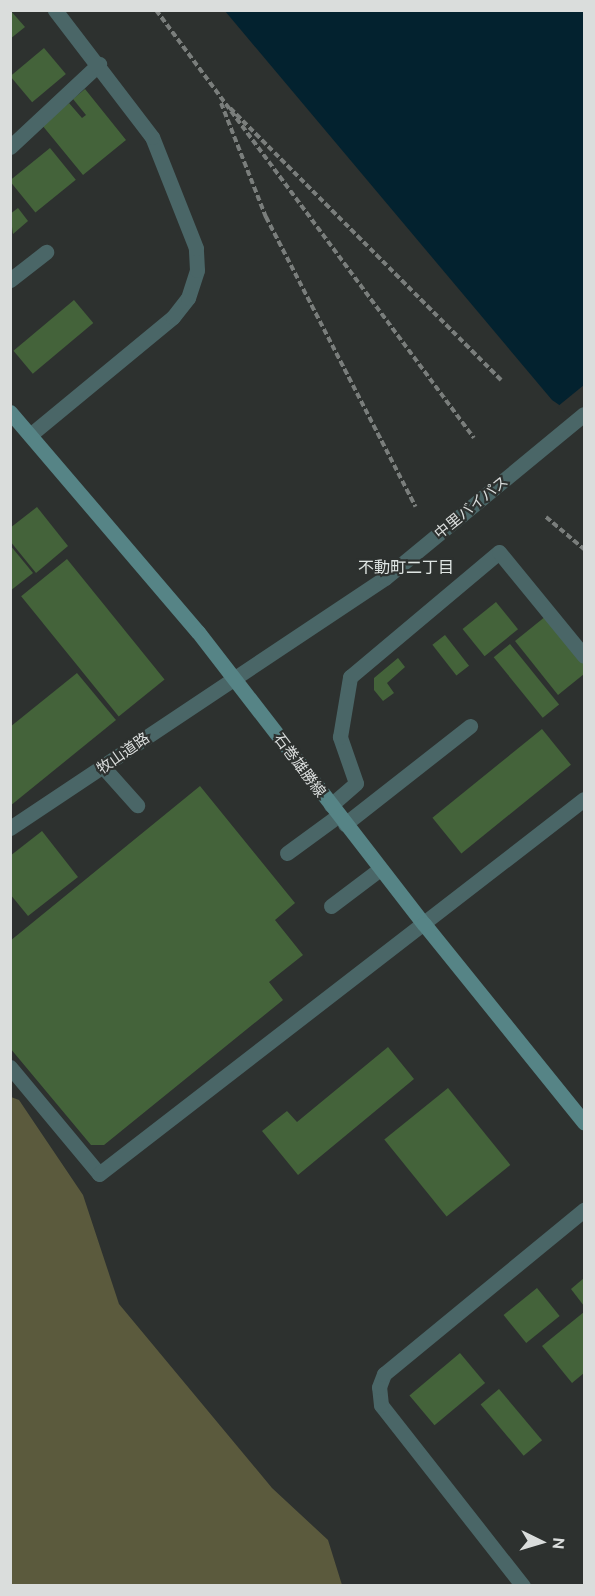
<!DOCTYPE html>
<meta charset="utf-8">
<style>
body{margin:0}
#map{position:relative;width:595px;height:1596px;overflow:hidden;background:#2d312f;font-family:Ubuntu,"Noto Sans JP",sans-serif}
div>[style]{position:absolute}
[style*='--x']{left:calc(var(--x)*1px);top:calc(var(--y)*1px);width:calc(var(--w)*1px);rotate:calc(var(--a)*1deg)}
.green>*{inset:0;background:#5b5a3d}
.water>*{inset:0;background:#03222f}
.pier>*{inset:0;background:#2d312f}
.building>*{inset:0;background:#44633a;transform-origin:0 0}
.path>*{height:4px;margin-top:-2px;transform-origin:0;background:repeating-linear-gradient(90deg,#7a7e7c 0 6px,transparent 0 9px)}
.service>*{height:15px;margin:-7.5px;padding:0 7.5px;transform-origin:7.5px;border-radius:7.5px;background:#4a6667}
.minor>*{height:15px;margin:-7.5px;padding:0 7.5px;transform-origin:7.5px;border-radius:7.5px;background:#4a6667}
.tertiary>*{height:15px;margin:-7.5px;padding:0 7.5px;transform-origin:7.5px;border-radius:7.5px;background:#4a6667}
.secondary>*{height:15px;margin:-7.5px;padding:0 7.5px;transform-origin:7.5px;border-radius:7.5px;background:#568486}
span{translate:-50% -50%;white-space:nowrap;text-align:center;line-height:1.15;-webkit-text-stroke:4.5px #2d312f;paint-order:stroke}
.street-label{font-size:15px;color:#dadddc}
.neighbourhood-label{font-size:16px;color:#dfe5e3}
.frame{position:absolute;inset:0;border:12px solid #dadddc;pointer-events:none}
.north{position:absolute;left:511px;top:1512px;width:60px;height:60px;-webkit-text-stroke:4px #2d312f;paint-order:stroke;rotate:95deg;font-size:16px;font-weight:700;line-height:24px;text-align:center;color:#dadddc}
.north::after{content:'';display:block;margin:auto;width:21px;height:27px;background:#dadddc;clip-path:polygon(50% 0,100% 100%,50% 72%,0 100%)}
</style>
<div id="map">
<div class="green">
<i style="clip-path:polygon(11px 1097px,19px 1100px,83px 1195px,119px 1304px,272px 1488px,328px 1540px,342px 1585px,11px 1585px)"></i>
</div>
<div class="water">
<i style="clip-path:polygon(225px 11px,584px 11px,584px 422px,552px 400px)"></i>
</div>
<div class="pier">
<i style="clip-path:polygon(584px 385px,584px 425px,557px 407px)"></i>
</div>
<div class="building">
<i style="clip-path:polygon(10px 10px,25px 27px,10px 39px)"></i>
<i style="left:44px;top:48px;width:34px;height:44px;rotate:50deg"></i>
<i style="clip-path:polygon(85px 89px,126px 140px,83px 175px,42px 125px,69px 103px,82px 118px,86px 115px,73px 99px)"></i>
<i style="left:50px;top:148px;width:41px;height:52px;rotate:51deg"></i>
<i style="clip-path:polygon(18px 208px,28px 221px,13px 234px,10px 214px)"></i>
<i style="left:74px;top:300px;width:30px;height:79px;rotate:50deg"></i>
<i style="clip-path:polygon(37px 507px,68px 546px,36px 573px,10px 541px,10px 528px)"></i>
<i style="clip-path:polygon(10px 545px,33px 573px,10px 591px)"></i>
<i style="left:67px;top:559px;width:155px;height:59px;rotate:51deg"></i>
<i style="left:496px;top:602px;width:35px;height:43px;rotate:51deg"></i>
<i style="clip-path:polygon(546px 616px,584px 664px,584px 674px,558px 695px,515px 641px)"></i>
<i style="left:445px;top:635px;width:39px;height:16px;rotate:52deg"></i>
<i style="left:510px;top:644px;width:78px;height:21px;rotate:51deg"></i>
<i style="clip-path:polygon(398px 658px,405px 667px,387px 683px,394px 693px,383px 701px,374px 690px,374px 678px)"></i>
<i style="clip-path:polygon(77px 673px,116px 720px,10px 806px,10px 727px)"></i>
<i style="left:542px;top:729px;width:46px;height:141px;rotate:51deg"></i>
<i style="clip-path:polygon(200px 786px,295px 903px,275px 920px,303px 955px,269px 982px,283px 1000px,104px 1145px,91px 1145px,10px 1048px,10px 941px)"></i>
<i style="clip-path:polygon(42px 831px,78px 877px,28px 916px,10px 894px,10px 856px)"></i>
<i style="clip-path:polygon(388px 1047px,414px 1079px,298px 1175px,262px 1131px,287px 1111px,297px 1122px)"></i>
<i style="left:448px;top:1088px;width:99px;height:82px;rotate:51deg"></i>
<i style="clip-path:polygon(584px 1278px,584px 1306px,571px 1289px)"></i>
<i style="left:537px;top:1288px;width:36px;height:43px;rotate:51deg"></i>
<i style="clip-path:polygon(584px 1312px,584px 1373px,572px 1383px,542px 1346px)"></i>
<i style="left:460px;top:1353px;width:39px;height:66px;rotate:50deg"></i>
<i style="left:499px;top:1389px;width:67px;height:24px;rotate:50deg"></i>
</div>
<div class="path">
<i style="--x:156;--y:10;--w:533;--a:53.39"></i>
<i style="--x:221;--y:103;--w:123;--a:68.5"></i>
<i style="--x:266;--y:217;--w:326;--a:62.7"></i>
<i style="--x:230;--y:108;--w:384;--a:45.1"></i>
<i style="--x:546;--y:517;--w:50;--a:40.1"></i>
</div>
<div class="service">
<i style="--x:10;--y:280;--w:46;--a:-37.9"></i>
<i style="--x:104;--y:768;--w:50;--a:48.3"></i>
<i style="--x:345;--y:824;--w:159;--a:-38.1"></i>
<i style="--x:287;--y:853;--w:64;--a:-36.2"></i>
<i style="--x:331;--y:906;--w:61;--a:-37.1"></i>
</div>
<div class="minor">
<i style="--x:10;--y:147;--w:122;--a:-43"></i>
<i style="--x:30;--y:435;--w:185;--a:-39.5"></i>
<i style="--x:173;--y:317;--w:24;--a:-52"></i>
<i style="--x:188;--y:298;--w:29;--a:-72"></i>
<i style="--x:197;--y:270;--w:22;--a:-93"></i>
<i style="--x:196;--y:248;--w:119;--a:-111.6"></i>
<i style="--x:152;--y:137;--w:160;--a:-127.4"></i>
<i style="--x:331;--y:805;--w:33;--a:-41"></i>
<i style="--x:356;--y:783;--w:49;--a:-109.2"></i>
<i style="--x:340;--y:737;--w:61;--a:-80.5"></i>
<i style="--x:350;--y:677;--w:194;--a:-40"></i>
<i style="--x:499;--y:552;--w:134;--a:50.7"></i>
<i style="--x:10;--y:1067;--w:139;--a:50.2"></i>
<i style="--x:99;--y:1174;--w:613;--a:-37.71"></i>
<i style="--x:523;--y:1586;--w:230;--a:-128.1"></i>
<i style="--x:381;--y:1405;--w:18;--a:-96"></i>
<i style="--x:379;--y:1387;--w:14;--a:-69"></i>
<i style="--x:384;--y:1374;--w:259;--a:-39.4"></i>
</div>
<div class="tertiary">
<i style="--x:10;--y:828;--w:451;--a:-33.7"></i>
<i style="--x:385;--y:578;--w:258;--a:-39.5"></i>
</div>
<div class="secondary">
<i style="--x:10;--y:412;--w:289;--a:49.5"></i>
<i style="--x:198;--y:632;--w:369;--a:52.3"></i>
<i style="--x:424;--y:924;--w:255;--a:51.1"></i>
</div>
<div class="street-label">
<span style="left:471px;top:507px;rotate:-39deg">中里バイパス</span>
<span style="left:123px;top:753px;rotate:-35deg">牧山道路</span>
<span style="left:300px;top:765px;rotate:53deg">石巻雄勝線</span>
</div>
<div class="neighbourhood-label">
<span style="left:406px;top:567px">不動町二丁目</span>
</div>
<div class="frame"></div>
<div class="north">N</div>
</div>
